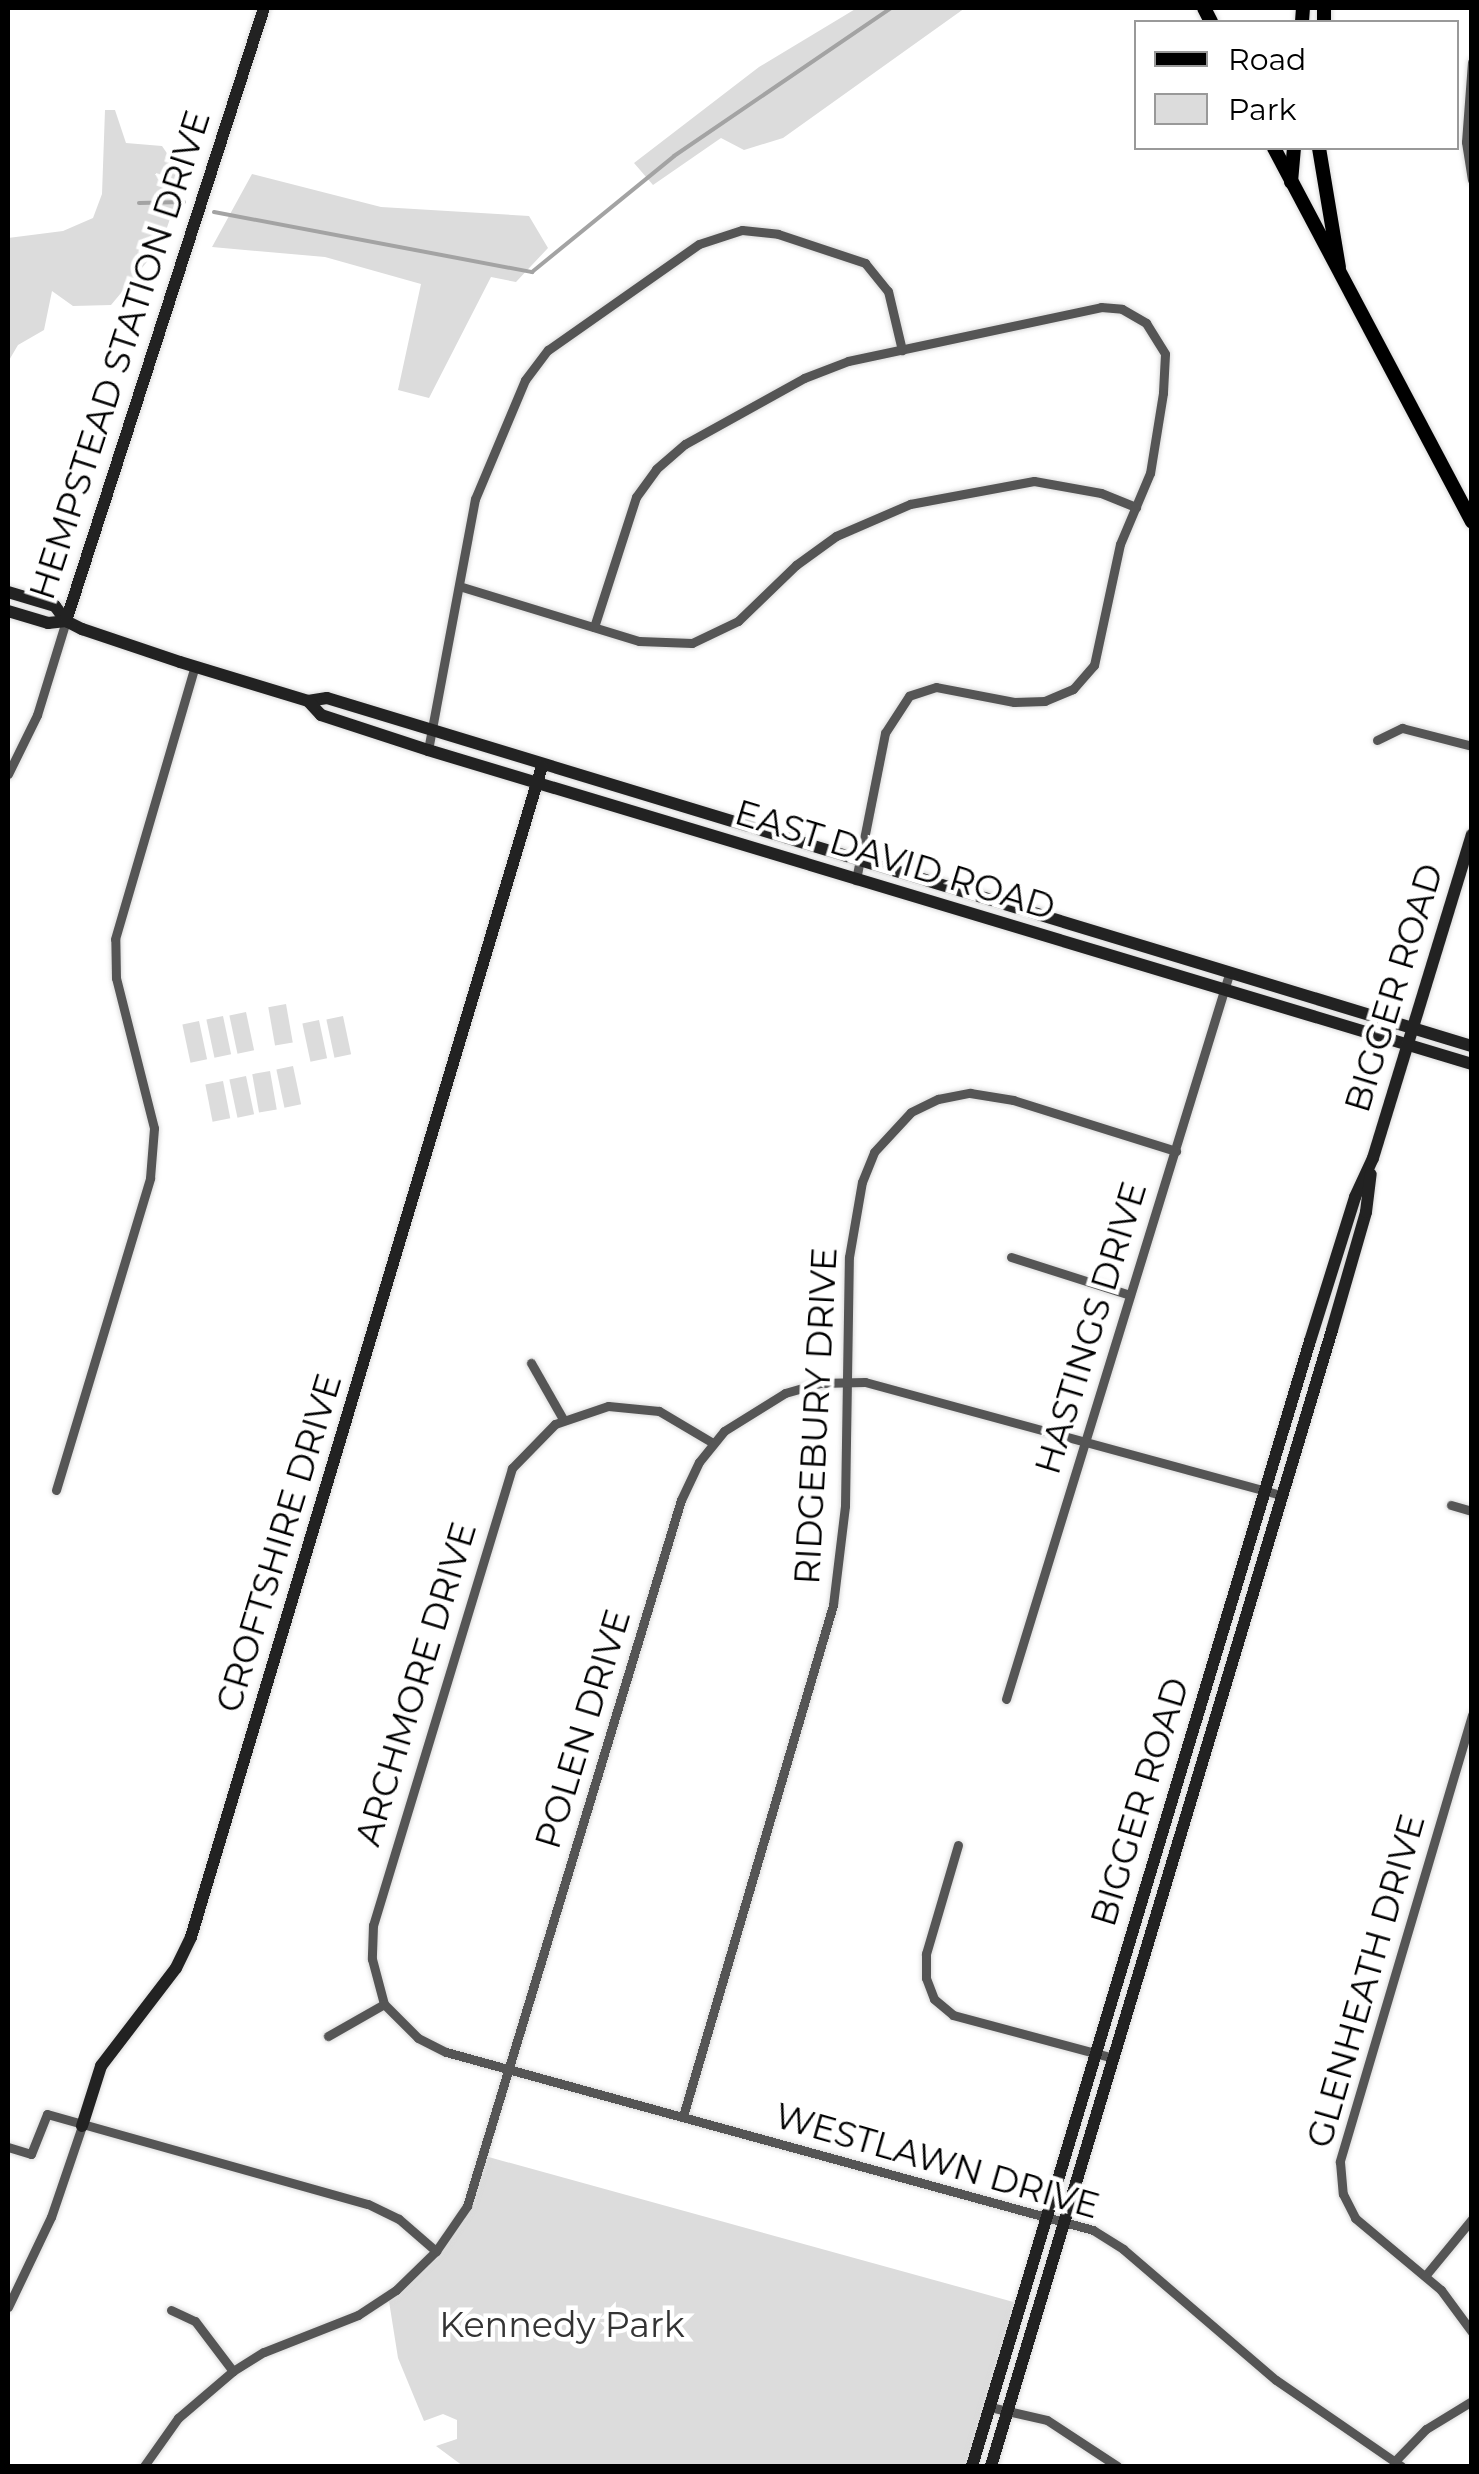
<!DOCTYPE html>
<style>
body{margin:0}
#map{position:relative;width:1479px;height:2474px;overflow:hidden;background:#fff;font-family:Montserrat,sans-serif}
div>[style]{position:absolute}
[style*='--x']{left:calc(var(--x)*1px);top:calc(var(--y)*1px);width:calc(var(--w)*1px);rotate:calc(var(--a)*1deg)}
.green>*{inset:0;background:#dcdcdc;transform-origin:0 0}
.stream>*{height:4px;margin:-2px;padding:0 2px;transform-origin:2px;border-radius:2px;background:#a3a3a3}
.roads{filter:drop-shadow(0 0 2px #dbdbdb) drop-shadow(0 0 2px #dbdbdb)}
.street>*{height:9px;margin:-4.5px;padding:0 4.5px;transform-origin:4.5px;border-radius:4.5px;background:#555}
.secondary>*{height:12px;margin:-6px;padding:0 6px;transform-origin:6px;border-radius:6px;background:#222}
.primary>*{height:14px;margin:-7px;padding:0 7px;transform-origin:7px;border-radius:7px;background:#000}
span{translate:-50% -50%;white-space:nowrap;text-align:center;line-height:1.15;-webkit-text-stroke:9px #fff;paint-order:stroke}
.street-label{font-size:35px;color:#000}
.park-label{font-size:35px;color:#333}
.frame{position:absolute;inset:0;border:10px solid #000;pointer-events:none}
.legend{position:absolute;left:1134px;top:20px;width:325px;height:130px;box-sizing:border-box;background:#fff;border:2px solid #999;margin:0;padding:12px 18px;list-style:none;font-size:30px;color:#000}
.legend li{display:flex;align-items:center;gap:20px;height:50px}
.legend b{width:50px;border:2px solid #999}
</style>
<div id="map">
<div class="green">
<i style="clip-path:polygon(857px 8px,965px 8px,783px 138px,744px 150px,721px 138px,653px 185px,634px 163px,759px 67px)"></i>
<i style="clip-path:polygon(105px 110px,115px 110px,126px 143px,162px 146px,184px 178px,161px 245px,111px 305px,73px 306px,52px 291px,44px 330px,18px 345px,8px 362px,8px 238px,63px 231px,93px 218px,102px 194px)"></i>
<i style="clip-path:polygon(252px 174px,381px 207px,529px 216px,548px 248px,516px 282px,491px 277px,429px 398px,398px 390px,421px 284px,325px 257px,212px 247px)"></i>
<i style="left:286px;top:1004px;width:39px;height:18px;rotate:80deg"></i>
<i style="left:246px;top:1012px;width:39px;height:17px;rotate:78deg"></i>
<i style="left:223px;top:1016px;width:39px;height:17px;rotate:78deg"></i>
<i style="left:343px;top:1016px;width:39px;height:17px;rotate:78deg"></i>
<i style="left:319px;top:1020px;width:39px;height:17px;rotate:78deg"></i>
<i style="left:199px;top:1021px;width:39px;height:17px;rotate:78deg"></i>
<i style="left:293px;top:1066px;width:39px;height:17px;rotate:78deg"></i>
<i style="left:270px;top:1071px;width:39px;height:18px;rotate:80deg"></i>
<i style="left:246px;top:1076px;width:39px;height:17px;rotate:78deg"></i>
<i style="left:223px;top:1081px;width:38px;height:18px;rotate:79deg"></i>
<i style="clip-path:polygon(485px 2156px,1021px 2304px,972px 2466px,463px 2466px,436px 2446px,457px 2439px,457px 2420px,443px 2414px,424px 2421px,398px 2358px,388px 2295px,457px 2222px)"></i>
</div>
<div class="stream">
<i style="--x:139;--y:203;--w:45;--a:-1.3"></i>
<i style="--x:214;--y:212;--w:324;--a:10.7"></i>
<i style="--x:532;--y:272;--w:183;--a:-39.2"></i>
<i style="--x:674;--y:156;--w:263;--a:-34.3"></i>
</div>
<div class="roads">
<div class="street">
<i style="--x:1472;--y:62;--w:80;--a:94.3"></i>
<i style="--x:1466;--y:142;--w:38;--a:81"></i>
<i style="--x:459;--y:586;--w:188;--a:17"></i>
<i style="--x:639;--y:641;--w:53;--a:2.2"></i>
<i style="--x:692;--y:643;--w:51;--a:-25.6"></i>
<i style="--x:738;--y:621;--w:81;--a:-44"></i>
<i style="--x:796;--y:565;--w:49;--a:-35.9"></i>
<i style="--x:836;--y:536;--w:81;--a:-23.4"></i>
<i style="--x:910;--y:504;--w:126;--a:-10.5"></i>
<i style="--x:1034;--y:481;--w:68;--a:10.2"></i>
<i style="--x:1101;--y:493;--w:38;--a:22"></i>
<i style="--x:594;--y:627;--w:137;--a:-72.1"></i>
<i style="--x:636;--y:497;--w:34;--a:-54"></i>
<i style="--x:656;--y:469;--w:38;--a:-41"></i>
<i style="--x:685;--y:444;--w:136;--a:-29"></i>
<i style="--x:804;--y:378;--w:47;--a:-21.1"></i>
<i style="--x:848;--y:361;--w:259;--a:-12"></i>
<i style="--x:1101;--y:307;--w:21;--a:5"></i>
<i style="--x:1122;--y:309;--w:28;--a:30"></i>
<i style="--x:1146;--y:323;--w:36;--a:58"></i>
<i style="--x:1165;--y:354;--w:39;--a:93"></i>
<i style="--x:1163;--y:393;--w:81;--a:99.2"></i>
<i style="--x:1150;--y:473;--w:77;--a:112.9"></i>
<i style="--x:1120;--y:544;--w:124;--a:102.1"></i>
<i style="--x:1094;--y:665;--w:32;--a:131"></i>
<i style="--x:1073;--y:689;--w:30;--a:157"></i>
<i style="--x:1045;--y:701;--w:31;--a:178"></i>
<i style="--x:1014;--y:702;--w:79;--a:-169.1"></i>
<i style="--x:936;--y:687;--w:28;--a:162"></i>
<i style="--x:909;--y:696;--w:44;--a:123"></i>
<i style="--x:885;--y:733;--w:150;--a:101.2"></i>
<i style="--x:1377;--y:740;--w:28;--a:-26"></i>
<i style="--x:1402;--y:728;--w:72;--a:14.4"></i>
<i style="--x:428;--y:750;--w:255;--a:-79.4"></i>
<i style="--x:475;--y:499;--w:129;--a:-67.2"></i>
<i style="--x:525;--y:380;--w:38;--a:-53"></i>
<i style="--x:548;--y:350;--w:184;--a:-35.1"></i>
<i style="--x:699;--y:244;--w:45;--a:-18"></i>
<i style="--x:742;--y:230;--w:36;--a:6"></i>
<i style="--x:778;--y:234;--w:92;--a:18.4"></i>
<i style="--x:865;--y:263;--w:36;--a:51"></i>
<i style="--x:888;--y:291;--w:61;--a:76.7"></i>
<i style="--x:8;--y:774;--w:66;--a:-63.8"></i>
<i style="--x:37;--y:715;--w:98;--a:-72.9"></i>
<i style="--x:1011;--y:1257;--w:125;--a:17.7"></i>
<i style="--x:531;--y:1363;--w:64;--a:60.3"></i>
<i style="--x:713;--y:1443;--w:63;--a:-149.3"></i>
<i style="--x:659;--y:1411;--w:51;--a:-174.4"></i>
<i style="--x:608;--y:1406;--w:56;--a:161.2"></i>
<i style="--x:555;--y:1424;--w:62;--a:134.3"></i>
<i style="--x:512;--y:1468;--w:478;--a:106.9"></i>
<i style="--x:373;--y:1925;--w:34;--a:92"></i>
<i style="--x:372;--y:1959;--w:47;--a:75.1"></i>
<i style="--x:384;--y:2004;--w:48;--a:45"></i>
<i style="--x:418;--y:2038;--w:31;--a:27"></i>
<i style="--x:446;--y:2052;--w:671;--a:15.38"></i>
<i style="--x:1093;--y:2230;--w:36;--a:32"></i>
<i style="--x:1123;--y:2249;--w:201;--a:40.6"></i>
<i style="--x:1276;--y:2380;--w:152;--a:34.5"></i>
<i style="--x:56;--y:1490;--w:326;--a:-73.2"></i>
<i style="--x:150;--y:1178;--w:50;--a:-85.4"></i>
<i style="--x:154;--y:1128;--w:155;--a:-104.2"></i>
<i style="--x:116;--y:978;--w:39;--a:-91"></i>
<i style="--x:115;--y:939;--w:285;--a:-73.7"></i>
<i style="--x:1451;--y:1505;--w:22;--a:16"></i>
<i style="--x:1006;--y:1699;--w:759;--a:-72.9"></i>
<i style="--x:1472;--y:1715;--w:466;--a:106.5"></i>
<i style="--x:1340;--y:2162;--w:32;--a:85"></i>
<i style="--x:1343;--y:2194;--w:27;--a:63"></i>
<i style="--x:1355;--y:2218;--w:112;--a:39.9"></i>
<i style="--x:1441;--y:2290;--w:52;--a:53.6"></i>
<i style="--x:958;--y:1845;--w:114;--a:106.4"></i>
<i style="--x:926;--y:1954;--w:24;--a:90"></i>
<i style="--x:926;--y:1978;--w:22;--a:69"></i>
<i style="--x:934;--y:1999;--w:25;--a:40"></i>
<i style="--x:953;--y:2015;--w:166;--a:15"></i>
<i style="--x:328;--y:2036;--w:64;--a:-29.7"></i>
<i style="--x:683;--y:2116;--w:533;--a:-73.64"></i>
<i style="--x:833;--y:1605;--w:100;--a:-83.1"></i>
<i style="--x:845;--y:1506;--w:249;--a:-89.1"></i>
<i style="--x:849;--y:1257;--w:76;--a:-80.2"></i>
<i style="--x:862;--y:1182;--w:32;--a:-68"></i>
<i style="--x:874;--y:1152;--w:54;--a:-47.2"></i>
<i style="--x:911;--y:1112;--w:30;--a:-26"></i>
<i style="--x:938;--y:1099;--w:33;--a:-11"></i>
<i style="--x:970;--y:1093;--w:44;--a:9.2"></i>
<i style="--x:1013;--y:1100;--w:171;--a:17.4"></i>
<i style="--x:8;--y:2147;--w:24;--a:17"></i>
<i style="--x:31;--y:2154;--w:43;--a:-68.2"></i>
<i style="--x:47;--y:2114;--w:333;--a:15.7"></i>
<i style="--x:368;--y:2204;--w:34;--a:26"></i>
<i style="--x:399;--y:2219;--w:49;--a:40.9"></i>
<i style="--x:1425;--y:2276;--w:74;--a:-50.5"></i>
<i style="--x:8;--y:2307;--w:100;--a:-64.5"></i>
<i style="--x:51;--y:2217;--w:96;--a:-71.2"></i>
<i style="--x:171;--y:2310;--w:26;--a:25"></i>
<i style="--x:195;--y:2321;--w:63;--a:52.8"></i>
<i style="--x:990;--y:2407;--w:58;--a:12.8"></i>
<i style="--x:1047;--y:2420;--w:84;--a:33.3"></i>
<i style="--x:1394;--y:2462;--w:46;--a:-45.9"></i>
<i style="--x:1426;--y:2429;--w:54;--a:-31.3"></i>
<i style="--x:144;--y:2466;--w:59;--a:-54.7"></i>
<i style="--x:178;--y:2418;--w:72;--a:-40.5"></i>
<i style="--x:233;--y:2371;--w:36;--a:-32"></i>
<i style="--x:264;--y:2352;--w:101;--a:-21.5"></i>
<i style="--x:358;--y:2315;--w:45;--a:-33.3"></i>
<i style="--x:396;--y:2290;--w:56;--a:-44.3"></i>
<i style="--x:436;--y:2251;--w:55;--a:-55.4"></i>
<i style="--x:467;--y:2206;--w:738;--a:-73.14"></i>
<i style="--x:681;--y:1500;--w:42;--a:-64.7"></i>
<i style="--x:699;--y:1462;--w:40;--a:-51"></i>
<i style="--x:724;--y:1431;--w:72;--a:-31.9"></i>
<i style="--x:785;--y:1393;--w:35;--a:-16"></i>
<i style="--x:819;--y:1383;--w:46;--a:-1.2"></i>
<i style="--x:865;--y:1382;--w:431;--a:15.2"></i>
</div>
<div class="secondary">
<i style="--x:8;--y:592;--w:49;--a:16.6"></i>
<i style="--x:55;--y:606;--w:19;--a:54"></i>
<i style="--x:66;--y:621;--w:18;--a:27"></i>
<i style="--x:82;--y:629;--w:103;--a:18.6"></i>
<i style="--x:180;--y:662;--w:134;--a:16.9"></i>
<i style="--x:308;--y:701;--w:19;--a:-9"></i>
<i style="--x:327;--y:698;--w:1197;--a:16.91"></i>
<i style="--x:8;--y:611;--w:42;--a:16.7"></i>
<i style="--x:48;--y:623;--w:18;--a:-6"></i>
<i style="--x:66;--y:621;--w:644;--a:-72.1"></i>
<i style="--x:308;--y:701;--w:19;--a:47"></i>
<i style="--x:321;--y:715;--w:113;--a:18.1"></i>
<i style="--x:428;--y:750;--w:1090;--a:16.74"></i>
<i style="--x:82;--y:2126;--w:63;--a:-72.4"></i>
<i style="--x:101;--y:2066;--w:123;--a:-52.6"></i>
<i style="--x:176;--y:1968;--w:34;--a:-64"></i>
<i style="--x:191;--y:1937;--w:1222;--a:-73.31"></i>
<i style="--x:972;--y:2466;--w:1175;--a:-73.28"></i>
<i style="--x:1310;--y:1341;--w:151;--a:-72.6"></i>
<i style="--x:1355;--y:1197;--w:43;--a:-65.2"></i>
<i style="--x:1373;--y:1158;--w:338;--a:-73"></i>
<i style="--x:991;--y:2466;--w:1186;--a:-73.29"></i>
<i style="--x:1332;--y:1330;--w:123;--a:-73.9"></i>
<i style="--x:1366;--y:1212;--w:38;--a:-83"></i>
</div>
<div class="primary">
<i style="--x:1204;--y:8;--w:16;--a:63"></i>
<i style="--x:1302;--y:22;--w:14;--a:-86"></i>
<i style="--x:1324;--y:22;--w:14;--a:-90"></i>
<i style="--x:1274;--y:148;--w:423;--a:62.1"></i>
<i style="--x:1319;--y:148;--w:121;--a:80.5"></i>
<i style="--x:1291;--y:182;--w:34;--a:-85"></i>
</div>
</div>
<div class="street-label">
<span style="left:120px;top:355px;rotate:-72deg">HEMPSTEAD STATION DRIVE</span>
<span style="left:895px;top:860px;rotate:17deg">EAST DAVID ROAD</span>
<span style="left:1394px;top:988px;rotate:-73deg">BIGGER ROAD</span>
<span style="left:1091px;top:1328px;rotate:-73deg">HASTINGS DRIVE</span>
<span style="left:816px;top:1416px;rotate:-87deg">RIDGEBURY DRIVE</span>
<span style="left:279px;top:1543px;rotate:-73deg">CROFTSHIRE DRIVE</span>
<span style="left:416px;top:1684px;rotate:-73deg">ARCHMORE DRIVE</span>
<span style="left:583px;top:1729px;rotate:-73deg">POLEN DRIVE</span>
<span style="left:1140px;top:1802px;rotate:-73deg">BIGGER ROAD</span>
<span style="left:1366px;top:1981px;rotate:-74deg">GLENHEATH DRIVE</span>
<span style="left:937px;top:2161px;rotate:16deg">WESTLAWN DRIVE</span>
</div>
<div class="park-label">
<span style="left:562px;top:2325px">Kennedy Park</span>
</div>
<div class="frame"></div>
<ul class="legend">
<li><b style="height:12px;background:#000"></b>Road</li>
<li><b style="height:28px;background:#dcdcdc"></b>Park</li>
</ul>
</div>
